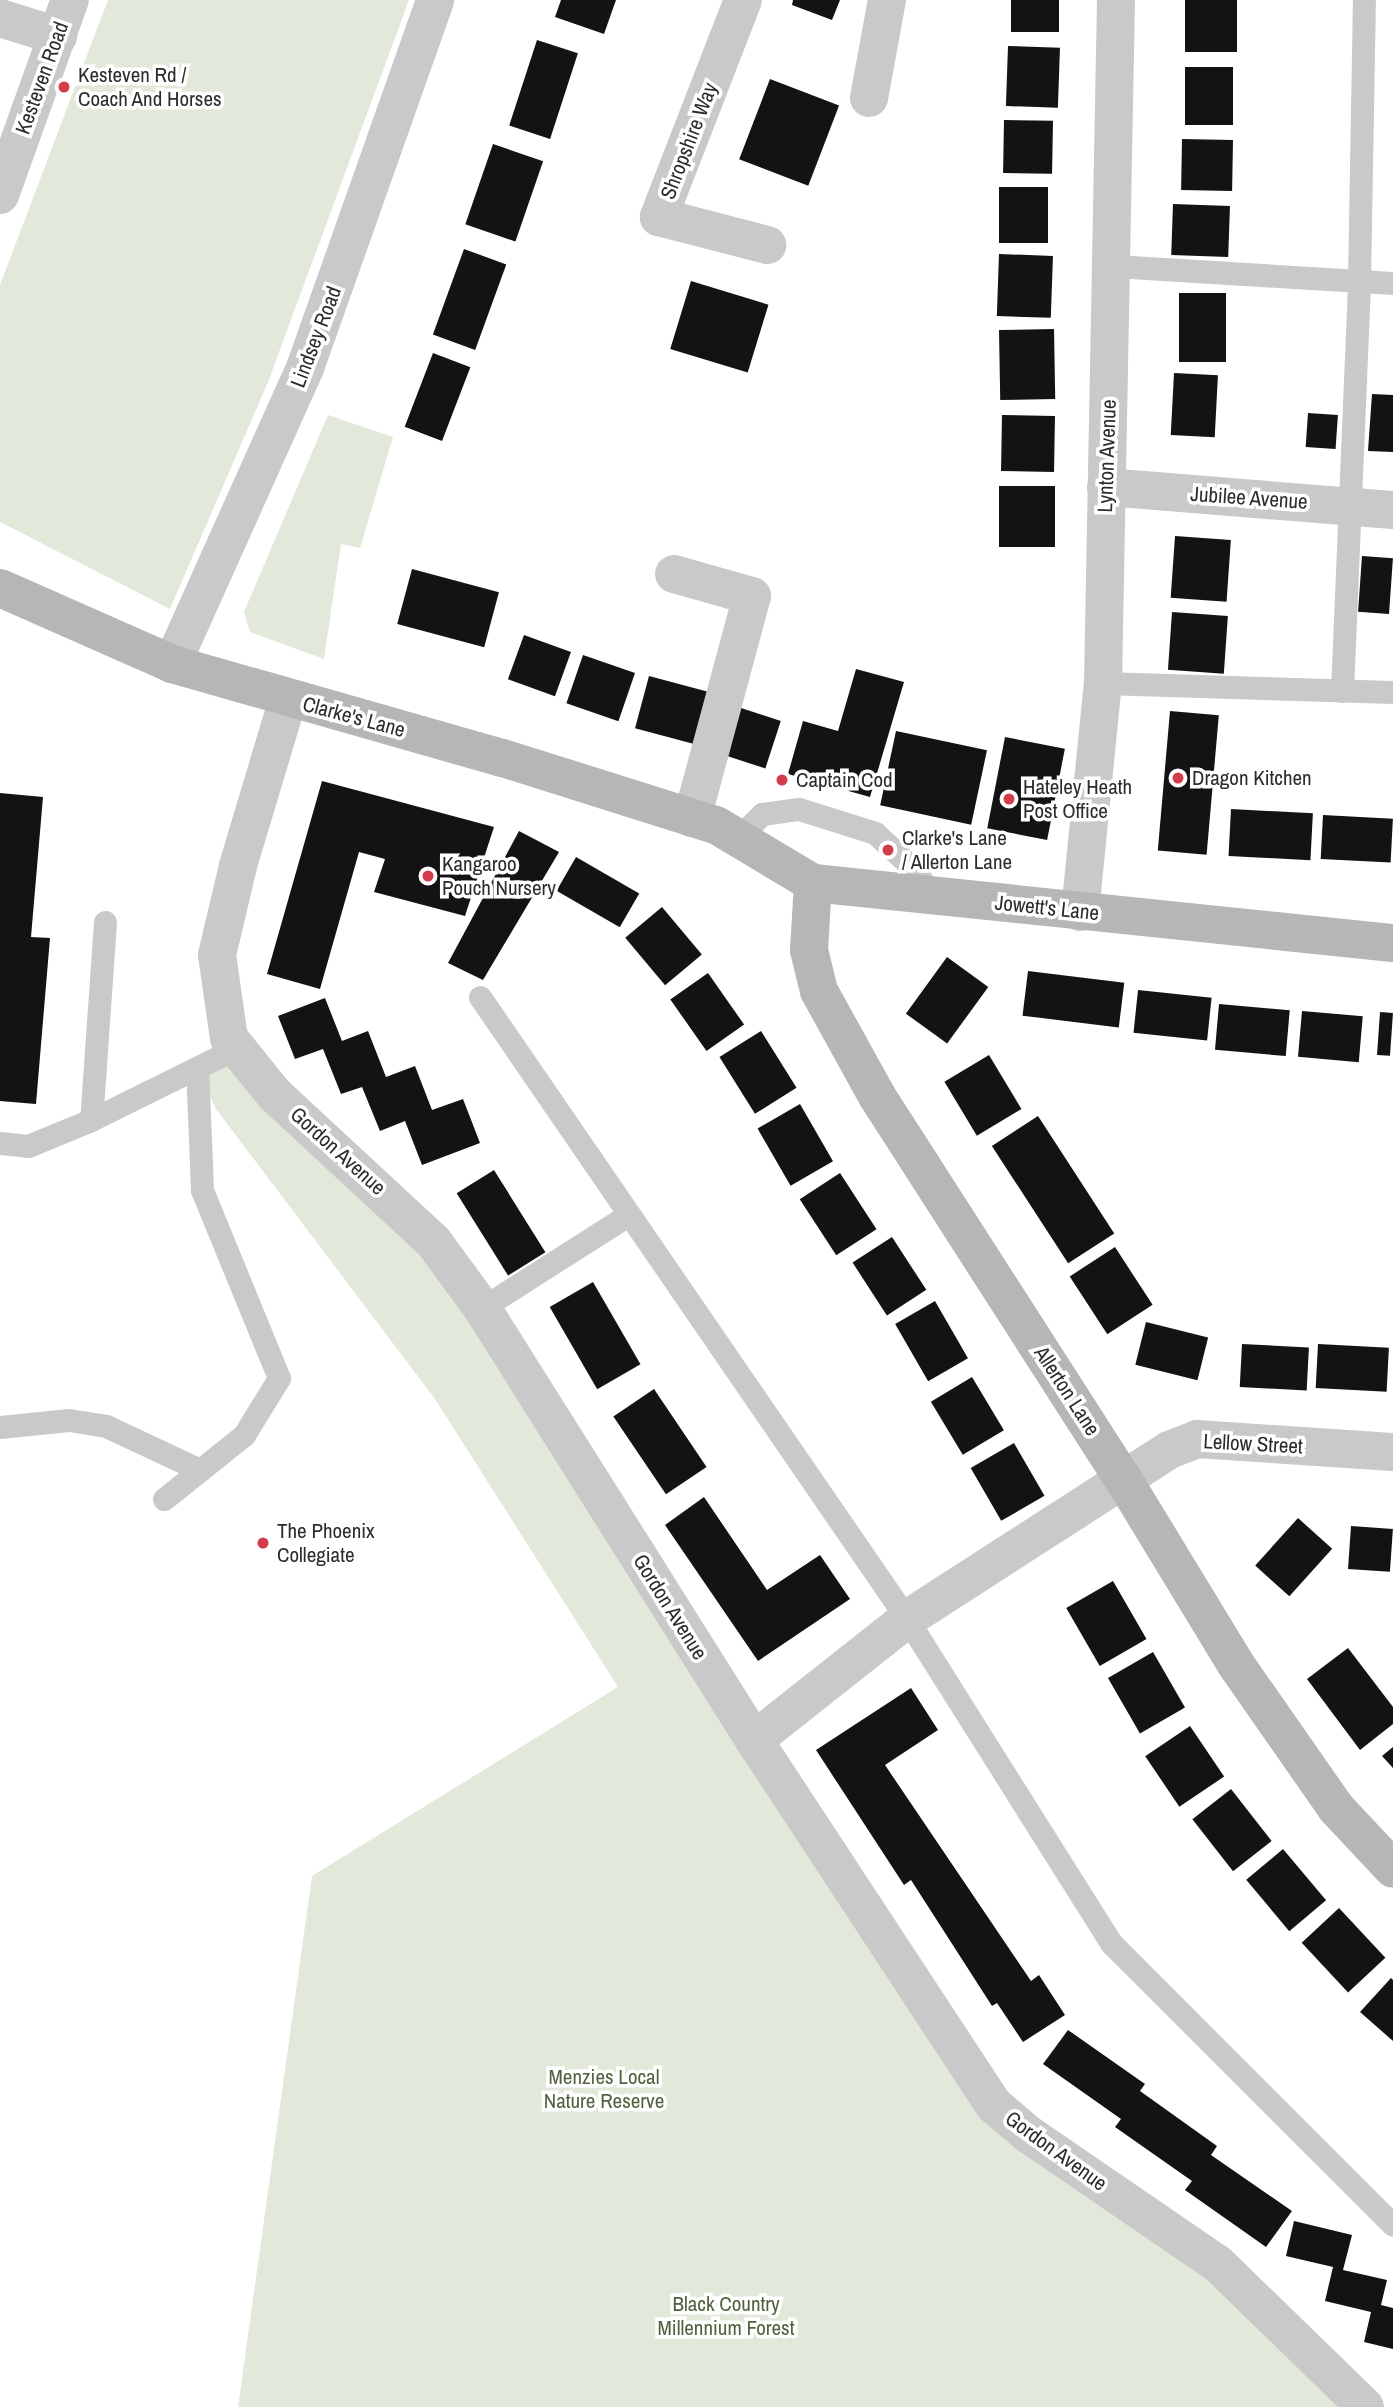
<!DOCTYPE html>
<style>
body{margin:0}
#map{position:relative;width:1393px;height:2407px;overflow:hidden;background:#fff;font-family:"Archivo Narrow",sans-serif}
div>[style]{position:absolute}
[style*='--x']{left:calc(var(--x)*1px);top:calc(var(--y)*1px);width:calc(var(--w)*1px);rotate:calc(var(--a)*1deg)}
.green>*{inset:0;background:#e2e9da}
.building>*{inset:0;background:#131313;transform-origin:0 0}
.lane>*{height:23px;margin:-11.5px;padding:0 11.5px;transform-origin:11.5px;border-radius:11.5px;background:#c9c9c9}
.street>*{height:38px;margin:-19px;padding:0 19px;transform-origin:19px;border-radius:19px;background:#c9c9c9}
.secondary>*{height:38px;margin:-19px;padding:0 19px;transform-origin:19px;border-radius:19px;background:#b6b6b6}
.dots>*{width:19px;height:19px;translate:-50% -50%;box-sizing:border-box;border:4px solid #fff;border-radius:50%}
span{translate:-50% -50%;white-space:nowrap;text-align:center;line-height:1.15;-webkit-text-stroke:7px #fff;paint-order:stroke}
.poi-label{font-size:21px;color:#2c2c2c}
.left{translate:0 -50%;text-align:left}
.street-label{font-size:21px;color:#2c2c2c}
.park-label{font-size:21px;color:#50633e}
</style>
<div id="map">
<div class="green">
<i style="clip-path:polygon(108px 0,409px 0,268px 382px,170px 609px,0 522px,0 285px)"></i>
<i style="clip-path:polygon(328px 415px,393px 437px,360px 548px,341px 544px,324px 659px,250px 632px,244px 612px)"></i>
<i style="clip-path:polygon(237px 1048px,433px 1241px,994px 2105px,1365px 2407px,238px 2407px,312px 1876px,618px 1687px,435px 1399px,216px 1109px,197px 1068px)"></i>
</div>
<div class="building">
<i style="clip-path:polygon(561px 0,616px 0,604px 34px,555px 17px)"></i>
<i style="clip-path:polygon(793px 0,840px 0,832px 20px,792px 5px)"></i>
<i style="left:1011px;top:0;width:48px;height:32px"></i>
<i style="left:1185px;top:0;width:52px;height:52px"></i>
<i style="left:537px;top:40px;width:43px;height:90px;rotate:18deg"></i>
<i style="left:1008px;top:46px;width:52px;height:60px;rotate:2deg"></i>
<i style="left:1185px;top:67px;width:48px;height:58px"></i>
<i style="left:770px;top:79px;width:74px;height:86px;rotate:21deg"></i>
<i style="left:1004px;top:120px;width:49px;height:53px;rotate:1deg"></i>
<i style="left:1182px;top:139px;width:51px;height:51px;rotate:1deg"></i>
<i style="left:493px;top:144px;width:53px;height:85px;rotate:19deg"></i>
<i style="left:999px;top:187px;width:49px;height:56px"></i>
<i style="left:1173px;top:204px;width:57px;height:51px;rotate:2deg"></i>
<i style="left:464px;top:249px;width:45px;height:91px;rotate:20deg"></i>
<i style="left:999px;top:254px;width:54px;height:62px;rotate:2deg"></i>
<i style="left:691px;top:281px;width:81px;height:71px;rotate:17deg"></i>
<i style="left:1226px;top:293px;width:69px;height:47px;rotate:90deg"></i>
<i style="left:1054px;top:329px;width:70px;height:55px;rotate:89deg"></i>
<i style="left:433px;top:353px;width:40px;height:79px;rotate:21deg"></i>
<i style="left:1174px;top:373px;width:44px;height:62px;rotate:3deg"></i>
<i style="clip-path:polygon(1372px 394px,1393px 395px,1393px 452px,1368px 451px)"></i>
<i style="left:1308px;top:413px;width:30px;height:34px;rotate:4deg"></i>
<i style="left:1002px;top:415px;width:53px;height:56px;rotate:1deg"></i>
<i style="left:999px;top:486px;width:56px;height:61px"></i>
<i style="left:1175px;top:536px;width:56px;height:62px;rotate:4deg"></i>
<i style="left:1362px;top:556px;width:31px;height:56px;rotate:4deg"></i>
<i style="left:412px;top:569px;width:90px;height:57px;rotate:15deg"></i>
<i style="left:1172px;top:612px;width:56px;height:58px;rotate:4deg"></i>
<i style="left:524px;top:635px;width:50px;height:47px;rotate:20deg"></i>
<i style="left:583px;top:655px;width:55px;height:51px;rotate:19deg"></i>
<i style="clip-path:polygon(856px 669px,904px 682px,870px 797px,788px 774px,803px 721px,838px 731px)"></i>
<i style="left:649px;top:676px;width:64px;height:54px;rotate:15deg"></i>
<i style="left:738px;top:707px;width:45px;height:50px;rotate:18deg"></i>
<i style="left:1170px;top:711px;width:49px;height:140px;rotate:5deg"></i>
<i style="left:896px;top:731px;width:93px;height:76px;rotate:12deg"></i>
<i style="left:1005px;top:737px;width:61px;height:93px;rotate:11deg"></i>
<i style="clip-path:polygon(322px 781px,494px 827px,465px 916px,374px 892px,385px 859px,359px 852px,320px 989px,267px 974px)"></i>
<i style="clip-path:polygon(0 793px,43px 797px,31px 937px,50px 938px,36px 1104px,0 1101px)"></i>
<i style="left:1231px;top:809px;width:82px;height:47px;rotate:3deg"></i>
<i style="left:1323px;top:815px;width:70px;height:44px;rotate:3deg"></i>
<i style="clip-path:polygon(519px 831px,559px 852px,483px 980px,448px 963px)"></i>
<i style="left:576px;top:857px;width:73px;height:39px;rotate:30deg"></i>
<i style="left:662px;top:907px;width:62px;height:48px;rotate:50deg"></i>
<i style="left:947px;top:957px;width:51px;height:70px;rotate:36deg"></i>
<i style="left:1028px;top:971px;width:97px;height:45px;rotate:7deg"></i>
<i style="left:708px;top:973px;width:63px;height:46px;rotate:55deg"></i>
<i style="left:1138px;top:990px;width:74px;height:43px;rotate:6deg"></i>
<i style="clip-path:polygon(325px 998px,342px 1041px,368px 1031px,386px 1077px,415px 1066px,432px 1110px,463px 1099px,480px 1143px,422px 1165px,405px 1121px,380px 1131px,362px 1087px,341px 1094px,323px 1049px,295px 1059px,278px 1016px)"></i>
<i style="left:1219px;top:1004px;width:71px;height:46px;rotate:5deg"></i>
<i style="left:1302px;top:1011px;width:61px;height:46px;rotate:5deg"></i>
<i style="left:1380px;top:1012px;width:13px;height:43px;rotate:4deg"></i>
<i style="left:761px;top:1031px;width:67px;height:49px;rotate:58deg"></i>
<i style="left:989px;top:1055px;width:63px;height:52px;rotate:59deg"></i>
<i style="left:800px;top:1104px;width:66px;height:49px;rotate:60deg"></i>
<i style="left:1038px;top:1116px;width:140px;height:55px;rotate:57deg"></i>
<i style="left:494px;top:1170px;width:97px;height:44px;rotate:58deg"></i>
<i style="left:840px;top:1173px;width:67px;height:48px;rotate:57deg"></i>
<i style="left:892px;top:1237px;width:63px;height:47px;rotate:57deg"></i>
<i style="left:1115px;top:1247px;width:69px;height:54px;rotate:57deg"></i>
<i style="left:593px;top:1282px;width:95px;height:50px;rotate:60deg"></i>
<i style="left:935px;top:1301px;width:66px;height:46px;rotate:60deg"></i>
<i style="left:1146px;top:1322px;width:64px;height:44px;rotate:14deg"></i>
<i style="left:1242px;top:1344px;width:67px;height:43px;rotate:3deg"></i>
<i style="left:1318px;top:1344px;width:71px;height:44px;rotate:3deg"></i>
<i style="left:972px;top:1377px;width:62px;height:48px;rotate:59deg"></i>
<i style="left:654px;top:1389px;width:94px;height:49px;rotate:56deg"></i>
<i style="left:1014px;top:1443px;width:61px;height:50px;rotate:60deg"></i>
<i style="clip-path:polygon(704px 1497px,767px 1590px,820px 1555px,850px 1599px,758px 1661px,665px 1525px)"></i>
<i style="left:1298px;top:1518px;width:46px;height:64px;rotate:42deg"></i>
<i style="left:1351px;top:1526px;width:42px;height:43px;rotate:4deg"></i>
<i style="left:1113px;top:1581px;width:67px;height:54px;rotate:60deg"></i>
<i style="clip-path:polygon(1348px 1648px,1393px 1707px,1393px 1724px,1360px 1750px,1307px 1679px)"></i>
<i style="left:1153px;top:1652px;width:64px;height:52px;rotate:60deg"></i>
<i style="clip-path:polygon(911px 1688px,938px 1730px,885px 1765px,1031px 1981px,1039px 1975px,1065px 2015px,1023px 2042px,997px 2003px,992px 2006px,911px 1880px,904px 1885px,816px 1750px)"></i>
<i style="left:1190px;top:1726px;width:61px;height:54px;rotate:56deg"></i>
<i style="clip-path:polygon(1393px 1747px,1393px 1768px,1382px 1756px)"></i>
<i style="left:1231px;top:1789px;width:66px;height:49px;rotate:52deg"></i>
<i style="left:1283px;top:1849px;width:67px;height:48px;rotate:50deg"></i>
<i style="left:1339px;top:1908px;width:68px;height:51px;rotate:47deg"></i>
<i style="clip-path:polygon(1391px 1978px,1393px 1980px,1393px 2041px,1360px 2012px)"></i>
<i style="clip-path:polygon(1068px 2030px,1145px 2084px,1140px 2091px,1217px 2146px,1211px 2155px,1292px 2211px,1266px 2247px,1185px 2190px,1192px 2181px,1115px 2127px,1121px 2119px,1043px 2064px)"></i>
<i style="clip-path:polygon(1294px 2221px,1352px 2235px,1343px 2270px,1387px 2280px,1381px 2305px,1393px 2308px,1393px 2349px,1364px 2342px,1371px 2312px,1325px 2301px,1333px 2267px,1286px 2256px)"></i>
</div>
<div class="lane">
<i style="--x:1114;--y:266;--w:280;--a:3.5"></i>
<i style="--x:1103;--y:683;--w:290;--a:1.8"></i>
<i style="--x:1342;--y:691;--w:409;--a:-87.6"></i>
<i style="--x:1359;--y:282;--w:282;--a:-89"></i>
<i style="--x:738;--y:838;--w:34;--a:-45"></i>
<i style="--x:762;--y:814;--w:37;--a:-8"></i>
<i style="--x:799;--y:809;--w:80;--a:17.5"></i>
<i style="--x:875;--y:833;--w:54;--a:42.8"></i>
<i style="--x:915;--y:870;--w:30;--a:57"></i>
<i style="--x:105;--y:922;--w:198;--a:94"></i>
<i style="--x:91;--y:1120;--w:163;--a:-26.3"></i>
<i style="--x:480;--y:997;--w:754;--a:55.53"></i>
<i style="--x:907;--y:1619;--w:384;--a:57.8"></i>
<i style="--x:1112;--y:1944;--w:397;--a:45"></i>
<i style="--x:0;--y:1143;--w:28;--a:6"></i>
<i style="--x:28;--y:1146;--w:68;--a:-22.4"></i>
<i style="--x:482;--y:1308;--w:173;--a:-32.5"></i>
<i style="--x:0;--y:1427;--w:69;--a:-5.8"></i>
<i style="--x:69;--y:1420;--w:37;--a:9"></i>
<i style="--x:106;--y:1426;--w:104;--a:25.1"></i>
<i style="--x:164;--y:1499;--w:102;--a:-38.7"></i>
<i style="--x:244;--y:1435;--w:67;--a:-58.4"></i>
<i style="--x:279;--y:1378;--w:203;--a:-112.3"></i>
<i style="--x:202;--y:1190;--w:122;--a:-92.3"></i>
</div>
<div class="street">
<i style="--x:743;--y:0;--w:233;--a:111.2"></i>
<i style="--x:659;--y:217;--w:112;--a:14.5"></i>
<i style="--x:0;--y:18;--w:61;--a:17.2"></i>
<i style="--x:869;--y:98;--w:100;--a:-79.6"></i>
<i style="--x:0;--y:195;--w:207;--a:-70.3"></i>
<i style="--x:1106;--y:487;--w:288;--a:4.6"></i>
<i style="--x:674;--y:574;--w:81;--a:15.8"></i>
<i style="--x:752;--y:596;--w:230;--a:105.1"></i>
<i style="--x:172;--y:664;--w:325;--a:-65.8"></i>
<i style="--x:305;--y:368;--w:390;--a:-70.5"></i>
<i style="--x:288;--y:699;--w:174;--a:106.7"></i>
<i style="--x:238;--y:866;--w:91;--a:103.3"></i>
<i style="--x:217;--y:955;--w:84;--a:81.8"></i>
<i style="--x:229;--y:1038;--w:72;--a:51.2"></i>
<i style="--x:274;--y:1094;--w:217;--a:42.8"></i>
<i style="--x:433;--y:1241;--w:83;--a:53.8"></i>
<i style="--x:482;--y:1308;--w:510;--a:57.8"></i>
<i style="--x:754;--y:1740;--w:437;--a:56.7"></i>
<i style="--x:994;--y:2105;--w:45;--a:40.5"></i>
<i style="--x:1028;--y:2134;--w:230;--a:34.4"></i>
<i style="--x:1218;--y:2264;--w:205;--a:44.2"></i>
<i style="--x:1080;--y:912;--w:230;--a:-84.3"></i>
<i style="--x:1103;--y:683;--w:683;--a:-88.91"></i>
<i style="--x:754;--y:1740;--w:195;--a:-38.3"></i>
<i style="--x:907;--y:1619;--w:312;--a:-32.8"></i>
<i style="--x:1169;--y:1450;--w:30;--a:-21"></i>
<i style="--x:1197;--y:1439;--w:196;--a:3.8"></i>
</div>
<div class="secondary">
<i style="--x:0;--y:588;--w:188;--a:23.8"></i>
<i style="--x:172;--y:664;--w:344;--a:15.9"></i>
<i style="--x:503;--y:758;--w:223;--a:17.5"></i>
<i style="--x:716;--y:825;--w:113;--a:30.9"></i>
<i style="--x:813;--y:883;--w:583;--a:5.91"></i>
<i style="--x:813;--y:883;--w:67;--a:93.4"></i>
<i style="--x:809;--y:950;--w:42;--a:76.3"></i>
<i style="--x:819;--y:991;--w:120;--a:61.1"></i>
<i style="--x:877;--y:1096;--w:459;--a:57.3"></i>
<i style="--x:1125;--y:1482;--w:215;--a:58.7"></i>
<i style="--x:1237;--y:1666;--w:173;--a:55.1"></i>
<i style="--x:1336;--y:1808;--w:83;--a:46.9"></i>
</div>
<div class="dots">
<i style="left:64px;top:87px;background:#d53c4b"></i>
<i style="left:1178px;top:778px;background:#d53c4b"></i>
<i style="left:782px;top:780px;background:#d53c4b"></i>
<i style="left:1009px;top:799px;background:#d53c4b"></i>
<i style="left:888px;top:850px;background:#d53c4b"></i>
<i style="left:428px;top:876px;background:#d53c4b"></i>
<i style="left:263px;top:1543px;background:#d53c4b"></i>
</div>
<div class="poi-label">
<span class="left" style="left:78px;top:87px">Kesteven Rd /<br>Coach And Horses</span>
<span class="left" style="left:1192px;top:778px">Dragon Kitchen</span>
<span class="left" style="left:796px;top:780px">Captain Cod</span>
<span class="left" style="left:1023px;top:799px">Hateley Heath<br>Post Office</span>
<span class="left" style="left:902px;top:850px">Clarke's Lane<br>/ Allerton Lane</span>
<span class="left" style="left:442px;top:876px">Kangaroo<br>Pouch Nursery</span>
<span class="left" style="left:277px;top:1543px">The Phoenix<br>Collegiate</span>
</div>
<div class="street-label">
<span style="left:42px;top:78px;rotate:-70deg">Kesteven Road</span>
<span style="left:689px;top:141px;rotate:-69deg">Shropshire Way</span>
<span style="left:316px;top:337px;rotate:-69deg">Lindsey Road</span>
<span style="left:1107px;top:456px;rotate:-88deg">Lynton Avenue</span>
<span style="left:1249px;top:498px;rotate:4deg">Jubilee Avenue</span>
<span style="left:354px;top:717px;rotate:15deg">Clarke's Lane</span>
<span style="left:1047px;top:908px;rotate:6deg">Jowett's Lane</span>
<span style="left:338px;top:1151px;rotate:42deg">Gordon Avenue</span>
<span style="left:1067px;top:1391px;rotate:57deg">Allerton Lane</span>
<span style="left:1253px;top:1444px;rotate:3deg">Lellow Street</span>
<span style="left:670px;top:1607px;rotate:58deg">Gordon Avenue</span>
<span style="left:1056px;top:2151px;rotate:36deg">Gordon Avenue</span>
</div>
<div class="park-label">
<span style="left:604px;top:2089px">Menzies Local<br>Nature Reserve</span>
<span style="left:726px;top:2316px">Black Country<br>Millennium Forest</span>
</div>
</div>
